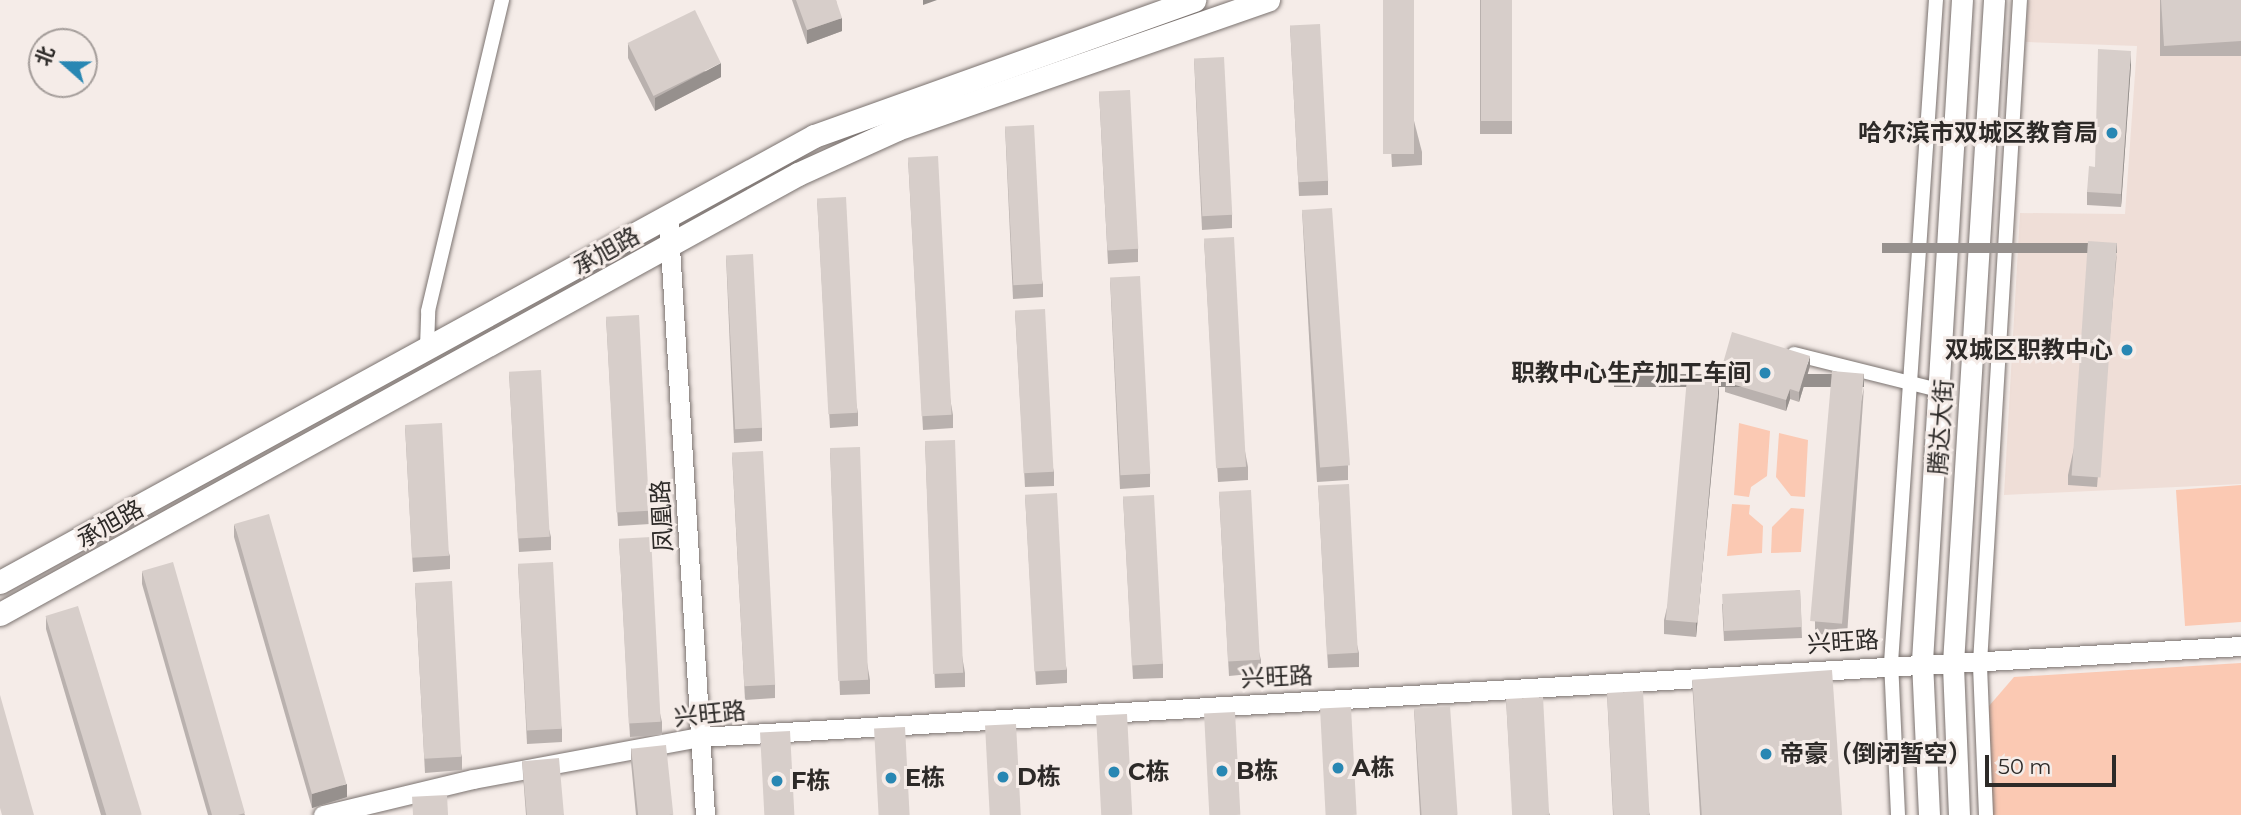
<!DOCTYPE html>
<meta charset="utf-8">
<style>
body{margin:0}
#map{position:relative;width:2241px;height:815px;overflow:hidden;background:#f5ece8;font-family:Montserrat,"Noto Sans SC",sans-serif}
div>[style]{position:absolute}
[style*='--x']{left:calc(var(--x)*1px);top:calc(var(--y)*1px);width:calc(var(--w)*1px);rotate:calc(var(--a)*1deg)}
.built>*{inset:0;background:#efded7}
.green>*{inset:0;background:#fbc9b3}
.roads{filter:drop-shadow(0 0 2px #7a726f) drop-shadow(0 0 2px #7a726f)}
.minor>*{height:14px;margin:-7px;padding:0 7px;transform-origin:7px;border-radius:7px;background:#fff}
.tertiary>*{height:19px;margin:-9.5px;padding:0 9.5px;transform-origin:9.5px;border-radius:9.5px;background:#fff}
.secondary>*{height:21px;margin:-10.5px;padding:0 10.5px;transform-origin:10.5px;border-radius:10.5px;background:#fff}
.primary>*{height:23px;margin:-11.5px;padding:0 11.5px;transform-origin:11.5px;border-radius:11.5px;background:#fff}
.wall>*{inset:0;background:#b9b1ae;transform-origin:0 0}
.shaded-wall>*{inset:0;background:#96908d;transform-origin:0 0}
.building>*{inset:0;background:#d7ceca;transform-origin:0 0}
.dots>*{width:19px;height:19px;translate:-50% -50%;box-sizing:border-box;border:4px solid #f5ece8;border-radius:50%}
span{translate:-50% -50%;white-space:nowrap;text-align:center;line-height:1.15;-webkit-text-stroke:6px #f5ece8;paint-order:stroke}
.poi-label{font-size:24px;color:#2d2a28;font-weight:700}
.right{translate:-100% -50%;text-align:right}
.left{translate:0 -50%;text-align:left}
.street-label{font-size:24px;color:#2d2a28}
.north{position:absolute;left:28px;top:28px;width:70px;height:70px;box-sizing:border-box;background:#f5ece8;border:2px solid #a59e9b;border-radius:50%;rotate:291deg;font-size:19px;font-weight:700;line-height:28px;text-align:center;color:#2d2a28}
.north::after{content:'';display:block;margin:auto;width:24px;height:32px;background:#2887b3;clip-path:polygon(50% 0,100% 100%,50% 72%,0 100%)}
.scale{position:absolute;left:1985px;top:755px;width:131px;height:32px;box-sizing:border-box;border:4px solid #2d2a28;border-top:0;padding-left:9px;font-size:21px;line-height:24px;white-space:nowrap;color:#2d2a28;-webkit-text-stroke:5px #f5ece8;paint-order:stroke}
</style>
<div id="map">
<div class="built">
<i style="clip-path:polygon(2028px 0,2241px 0,2241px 484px,2004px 495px,2020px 213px,2125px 214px,2137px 46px,2026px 42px)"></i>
</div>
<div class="green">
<i style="clip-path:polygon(1739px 423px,1770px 431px,1767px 476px,1751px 487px,1749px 497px,1734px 495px)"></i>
<i style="clip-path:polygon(1779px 433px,1808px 440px,1805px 497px,1791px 496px,1776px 477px)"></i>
<i style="clip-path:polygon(2241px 485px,2241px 622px,2185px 626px,2176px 490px)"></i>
<i style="clip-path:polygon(1732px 504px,1750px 505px,1749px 514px,1763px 526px,1762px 553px,1727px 556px)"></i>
<i style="clip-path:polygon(1791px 508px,1804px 509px,1801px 552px,1771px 553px,1772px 527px)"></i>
<i style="clip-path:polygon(2241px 663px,2241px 815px,1993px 815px,1989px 706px,2014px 677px)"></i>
</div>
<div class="roads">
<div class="minor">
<i style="--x:427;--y:347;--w:36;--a:-88"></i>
<i style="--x:428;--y:311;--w:320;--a:-76.6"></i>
<i style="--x:1794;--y:354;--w:148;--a:14"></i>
<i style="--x:1898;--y:815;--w:152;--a:-92.6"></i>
<i style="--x:1891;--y:663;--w:665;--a:-86.12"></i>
<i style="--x:1986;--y:815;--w:152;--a:-92.3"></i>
<i style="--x:1980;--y:663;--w:664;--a:-86.55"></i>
</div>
<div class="tertiary">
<i style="--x:668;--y:215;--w:601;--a:86.47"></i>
<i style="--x:323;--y:815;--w:154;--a:-13.5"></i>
<i style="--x:473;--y:779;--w:231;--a:-10.5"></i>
<i style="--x:700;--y:737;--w:1544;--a:-3.38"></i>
</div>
<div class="secondary">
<i style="--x:1929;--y:815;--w:154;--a:-92.6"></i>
<i style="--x:1922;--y:661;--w:662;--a:-86.54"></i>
<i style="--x:1959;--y:815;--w:152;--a:-92.3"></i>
<i style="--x:1953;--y:663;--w:664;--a:-86.46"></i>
</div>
<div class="primary">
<i style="--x:0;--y:582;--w:928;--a:-28.72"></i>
<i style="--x:814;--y:136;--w:404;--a:-19.7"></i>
<i style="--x:0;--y:614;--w:911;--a:-28.87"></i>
<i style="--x:798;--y:174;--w:109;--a:-24.4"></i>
<i style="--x:897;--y:129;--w:393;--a:-19.2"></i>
</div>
</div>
<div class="wall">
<i style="clip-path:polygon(792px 0,836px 0,842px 31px,807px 44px)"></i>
<i style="clip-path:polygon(1383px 0,1422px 152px,1422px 165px,1392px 167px)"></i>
<i style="left:1480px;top:0;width:32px;height:134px"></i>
<i style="left:2160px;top:0;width:81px;height:56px"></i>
<i style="clip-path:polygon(1290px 25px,1328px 181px,1328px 195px,1299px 196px)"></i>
<i style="clip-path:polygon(628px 44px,721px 77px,655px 111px,628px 58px)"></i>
<i style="clip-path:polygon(1194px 58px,1232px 215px,1232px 228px,1202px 230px)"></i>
<i style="clip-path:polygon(2131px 65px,2121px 207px,2087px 205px,2087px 192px)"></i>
<i style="clip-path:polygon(1099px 91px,1138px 249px,1138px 262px,1108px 264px)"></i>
<i style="clip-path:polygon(1005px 126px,1043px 284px,1043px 297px,1013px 299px)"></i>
<i style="clip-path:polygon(908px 158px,953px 415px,953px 428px,923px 430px)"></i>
<i style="clip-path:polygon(817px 198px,858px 413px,858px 426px,830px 428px)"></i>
<i style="clip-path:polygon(1302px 209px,1348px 466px,1348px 480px,1317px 482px)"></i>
<i style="clip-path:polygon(1204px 239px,1248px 467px,1248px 480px,1218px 482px)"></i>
<i style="clip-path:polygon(2117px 253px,2097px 487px,2068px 485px,2068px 475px)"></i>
<i style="clip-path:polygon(726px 255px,762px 428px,762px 441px,734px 443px)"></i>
<i style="clip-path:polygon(1110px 278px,1150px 474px,1150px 487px,1120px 489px)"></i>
<i style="clip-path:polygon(1015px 311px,1054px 472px,1054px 486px,1025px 487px)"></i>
<i style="clip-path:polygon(606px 317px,650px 511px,650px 524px,618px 526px)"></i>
<i style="clip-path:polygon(1810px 366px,1799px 402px,1790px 399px,1786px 411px,1725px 392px,1725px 381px,1721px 380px,1721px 370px)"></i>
<i style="clip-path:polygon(509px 372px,551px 537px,551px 550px,519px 552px)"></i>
<i style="clip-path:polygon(1864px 387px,1847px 636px,1815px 634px,1815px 621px)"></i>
<i style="clip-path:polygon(1719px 394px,1696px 637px,1664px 634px,1664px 620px)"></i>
<i style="clip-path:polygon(405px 426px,450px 556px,450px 569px,413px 572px)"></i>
<i style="clip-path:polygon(925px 441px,965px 673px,965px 687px,935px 688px)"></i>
<i style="clip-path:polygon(830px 448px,870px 680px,870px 694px,840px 695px)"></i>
<i style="clip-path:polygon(732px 453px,775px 685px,775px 698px,745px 700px)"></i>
<i style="clip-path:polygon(1318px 485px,1359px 653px,1359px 667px,1328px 668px)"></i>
<i style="clip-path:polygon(1219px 492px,1261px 660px,1261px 673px,1229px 676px)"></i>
<i style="clip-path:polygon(1025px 495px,1067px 670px,1067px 683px,1036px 685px)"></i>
<i style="clip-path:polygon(1123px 496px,1163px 664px,1163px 678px,1133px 679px)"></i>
<i style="clip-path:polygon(234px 524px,347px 797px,312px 808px,234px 537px)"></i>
<i style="clip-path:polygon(619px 539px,662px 722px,662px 735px,630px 737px)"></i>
<i style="clip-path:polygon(518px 564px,562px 729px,562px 742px,527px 744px)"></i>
<i style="clip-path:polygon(142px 571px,245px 815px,208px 815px,142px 584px)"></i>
<i style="clip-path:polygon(415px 584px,462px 757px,462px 770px,425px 773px)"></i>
<i style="clip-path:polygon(1800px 590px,1802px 638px,1724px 641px,1722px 604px)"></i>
<i style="clip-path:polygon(46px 616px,140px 815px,101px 815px,46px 629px)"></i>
<i style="clip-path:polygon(1692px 680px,1842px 815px,1700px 815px)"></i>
<i style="clip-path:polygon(1607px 693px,1650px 815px,1613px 815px)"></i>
<i style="clip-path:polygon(1506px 699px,1550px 815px,1513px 815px)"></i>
<i style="clip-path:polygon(1414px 709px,1457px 815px,1420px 815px)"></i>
<i style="clip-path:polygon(631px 748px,673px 815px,636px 815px,631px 762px)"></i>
<i style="clip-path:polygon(522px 761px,564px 815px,526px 815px)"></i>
</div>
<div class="shaded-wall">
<i style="clip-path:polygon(923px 0,937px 0,923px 5px)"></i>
<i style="clip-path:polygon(842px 18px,842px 31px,807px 44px,807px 30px)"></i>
<i style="clip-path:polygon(2131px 51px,2131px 65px,2121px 207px,2121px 194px)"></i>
<i style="clip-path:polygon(721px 63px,721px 77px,655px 111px,655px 98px)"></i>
<i style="left:2117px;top:243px;width:10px;height:235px;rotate:90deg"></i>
<i style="clip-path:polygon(1810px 356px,1810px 366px,1799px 402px,1799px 392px)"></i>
<i style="left:1864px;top:374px;width:13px;height:250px;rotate:90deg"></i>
<i style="clip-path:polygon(1719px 381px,1719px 394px,1696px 637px,1696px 623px)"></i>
<i style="clip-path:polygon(1790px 389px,1790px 399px,1786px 411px,1786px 400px)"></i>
<i style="clip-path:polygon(347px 784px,347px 797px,312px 808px,312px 794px)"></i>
</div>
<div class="building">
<i style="clip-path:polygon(796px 0,836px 0,842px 18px,807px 30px)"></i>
<i style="left:1383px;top:0;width:31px;height:154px"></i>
<i style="left:1481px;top:0;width:31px;height:121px"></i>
<i style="clip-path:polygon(2161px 0,2241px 0,2241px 41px,2164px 46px)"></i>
<i style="left:695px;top:10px;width:59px;height:75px;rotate:64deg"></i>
<i style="left:1320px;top:24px;width:157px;height:30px;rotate:87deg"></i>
<i style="clip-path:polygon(2098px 49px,2131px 51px,2121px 194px,2087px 192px,2089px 166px,2095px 167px)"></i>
<i style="left:1224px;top:57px;width:158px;height:30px;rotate:87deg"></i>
<i style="left:1130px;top:90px;width:159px;height:31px;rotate:87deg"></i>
<i style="left:1034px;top:125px;width:159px;height:29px;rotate:87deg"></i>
<i style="left:938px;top:156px;width:259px;height:30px;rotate:87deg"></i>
<i style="left:846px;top:197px;width:216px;height:29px;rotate:87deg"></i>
<i style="left:1332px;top:208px;width:258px;height:30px;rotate:86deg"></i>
<i style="left:1234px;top:237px;width:230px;height:30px;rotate:87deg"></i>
<i style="left:2088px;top:241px;width:29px;height:235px;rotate:4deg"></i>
<i style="left:753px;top:254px;width:174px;height:27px;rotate:87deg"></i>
<i style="left:1140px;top:276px;width:198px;height:30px;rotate:87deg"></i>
<i style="left:1045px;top:309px;width:163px;height:30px;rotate:87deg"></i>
<i style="left:639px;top:315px;width:196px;height:33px;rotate:87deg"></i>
<i style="clip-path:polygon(1732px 332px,1810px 356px,1799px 392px,1790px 389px,1786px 400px,1725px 382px,1728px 372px,1721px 370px)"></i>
<i style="left:541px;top:370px;width:167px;height:32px;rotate:87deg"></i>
<i style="left:1832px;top:371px;width:32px;height:251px;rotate:5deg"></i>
<i style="left:1687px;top:378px;width:32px;height:243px;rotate:5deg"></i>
<i style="left:442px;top:423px;width:133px;height:37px;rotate:87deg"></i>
<i style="left:955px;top:440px;width:233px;height:30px;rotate:88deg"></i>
<i style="left:860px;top:447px;width:233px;height:30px;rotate:88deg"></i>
<i style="left:763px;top:451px;width:234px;height:31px;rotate:87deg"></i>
<i style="left:1349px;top:484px;width:169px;height:31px;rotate:87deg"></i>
<i style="left:1251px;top:490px;width:170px;height:32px;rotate:87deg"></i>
<i style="left:1057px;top:493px;width:177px;height:32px;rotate:87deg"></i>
<i style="left:1154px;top:495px;width:169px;height:31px;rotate:87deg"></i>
<i style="left:269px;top:514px;width:281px;height:36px;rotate:74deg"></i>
<i style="left:651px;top:537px;width:185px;height:32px;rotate:87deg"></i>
<i style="clip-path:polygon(173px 562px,245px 813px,238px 815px,212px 815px,142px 571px)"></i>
<i style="left:553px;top:562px;width:167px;height:35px;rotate:87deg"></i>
<i style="left:452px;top:581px;width:176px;height:37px;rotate:87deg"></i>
<i style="left:1800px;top:590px;width:37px;height:78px;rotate:87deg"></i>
<i style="left:78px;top:606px;width:218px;height:34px;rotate:73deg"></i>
<i style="left:1832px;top:670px;width:145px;height:140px;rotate:86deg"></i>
<i style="left:1643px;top:691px;width:124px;height:36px;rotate:87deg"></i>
<i style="clip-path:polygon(0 695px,34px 815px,2px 815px,0 808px)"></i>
<i style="left:1543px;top:697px;width:118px;height:37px;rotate:87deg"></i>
<i style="left:1450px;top:706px;width:109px;height:36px;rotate:86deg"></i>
<i style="left:1351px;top:707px;width:108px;height:31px;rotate:87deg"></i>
<i style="left:1235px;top:712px;width:103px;height:31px;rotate:87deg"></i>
<i style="left:1127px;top:714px;width:101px;height:31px;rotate:87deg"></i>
<i style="left:1016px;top:724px;width:91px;height:31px;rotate:87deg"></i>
<i style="left:905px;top:727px;width:88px;height:31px;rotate:87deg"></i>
<i style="left:790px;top:731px;width:84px;height:30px;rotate:87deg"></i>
<i style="left:666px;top:745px;width:70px;height:35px;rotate:84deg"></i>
<i style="left:559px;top:758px;width:57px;height:37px;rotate:85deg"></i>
<i style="left:447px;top:795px;width:20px;height:35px;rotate:87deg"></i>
</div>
<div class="dots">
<i style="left:2112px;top:133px;background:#2887b3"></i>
<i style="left:2127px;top:350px;background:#2887b3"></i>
<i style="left:1765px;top:373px;background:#2887b3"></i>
<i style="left:1766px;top:754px;background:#2887b3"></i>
<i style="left:1338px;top:768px;background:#2887b3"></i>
<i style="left:1222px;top:771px;background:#2887b3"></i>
<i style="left:1114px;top:772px;background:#2887b3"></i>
<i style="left:1003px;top:777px;background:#2887b3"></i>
<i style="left:891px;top:778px;background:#2887b3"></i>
<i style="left:777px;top:781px;background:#2887b3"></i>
</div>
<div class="poi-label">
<span class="right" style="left:2098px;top:133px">哈尔滨市双城区教育局</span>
<span class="right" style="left:2113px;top:350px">双城区职教中心</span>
<span class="right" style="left:1751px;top:373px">职教中心生产加工车间</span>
<span class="left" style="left:1780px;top:754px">帝豪（倒闭暂空）</span>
<span class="left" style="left:1352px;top:768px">A栋</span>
<span class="left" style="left:1236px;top:771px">B栋</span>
<span class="left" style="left:1128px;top:772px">C栋</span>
<span class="left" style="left:1017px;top:777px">D栋</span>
<span class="left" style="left:905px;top:778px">E栋</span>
<span class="left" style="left:791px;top:781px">F栋</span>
</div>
<div class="street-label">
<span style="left:606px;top:251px;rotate:-29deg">承旭路</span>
<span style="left:1941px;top:427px;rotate:-86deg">腾达大街</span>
<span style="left:662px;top:516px;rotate:-93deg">凤凰路</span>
<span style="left:110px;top:524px;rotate:-29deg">承旭路</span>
<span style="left:1843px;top:642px;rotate:-4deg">兴旺路</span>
<span style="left:1277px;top:677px;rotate:-3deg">兴旺路</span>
<span style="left:710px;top:714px;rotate:-6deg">兴旺路</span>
</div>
<div class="north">北</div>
<div class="scale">50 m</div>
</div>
